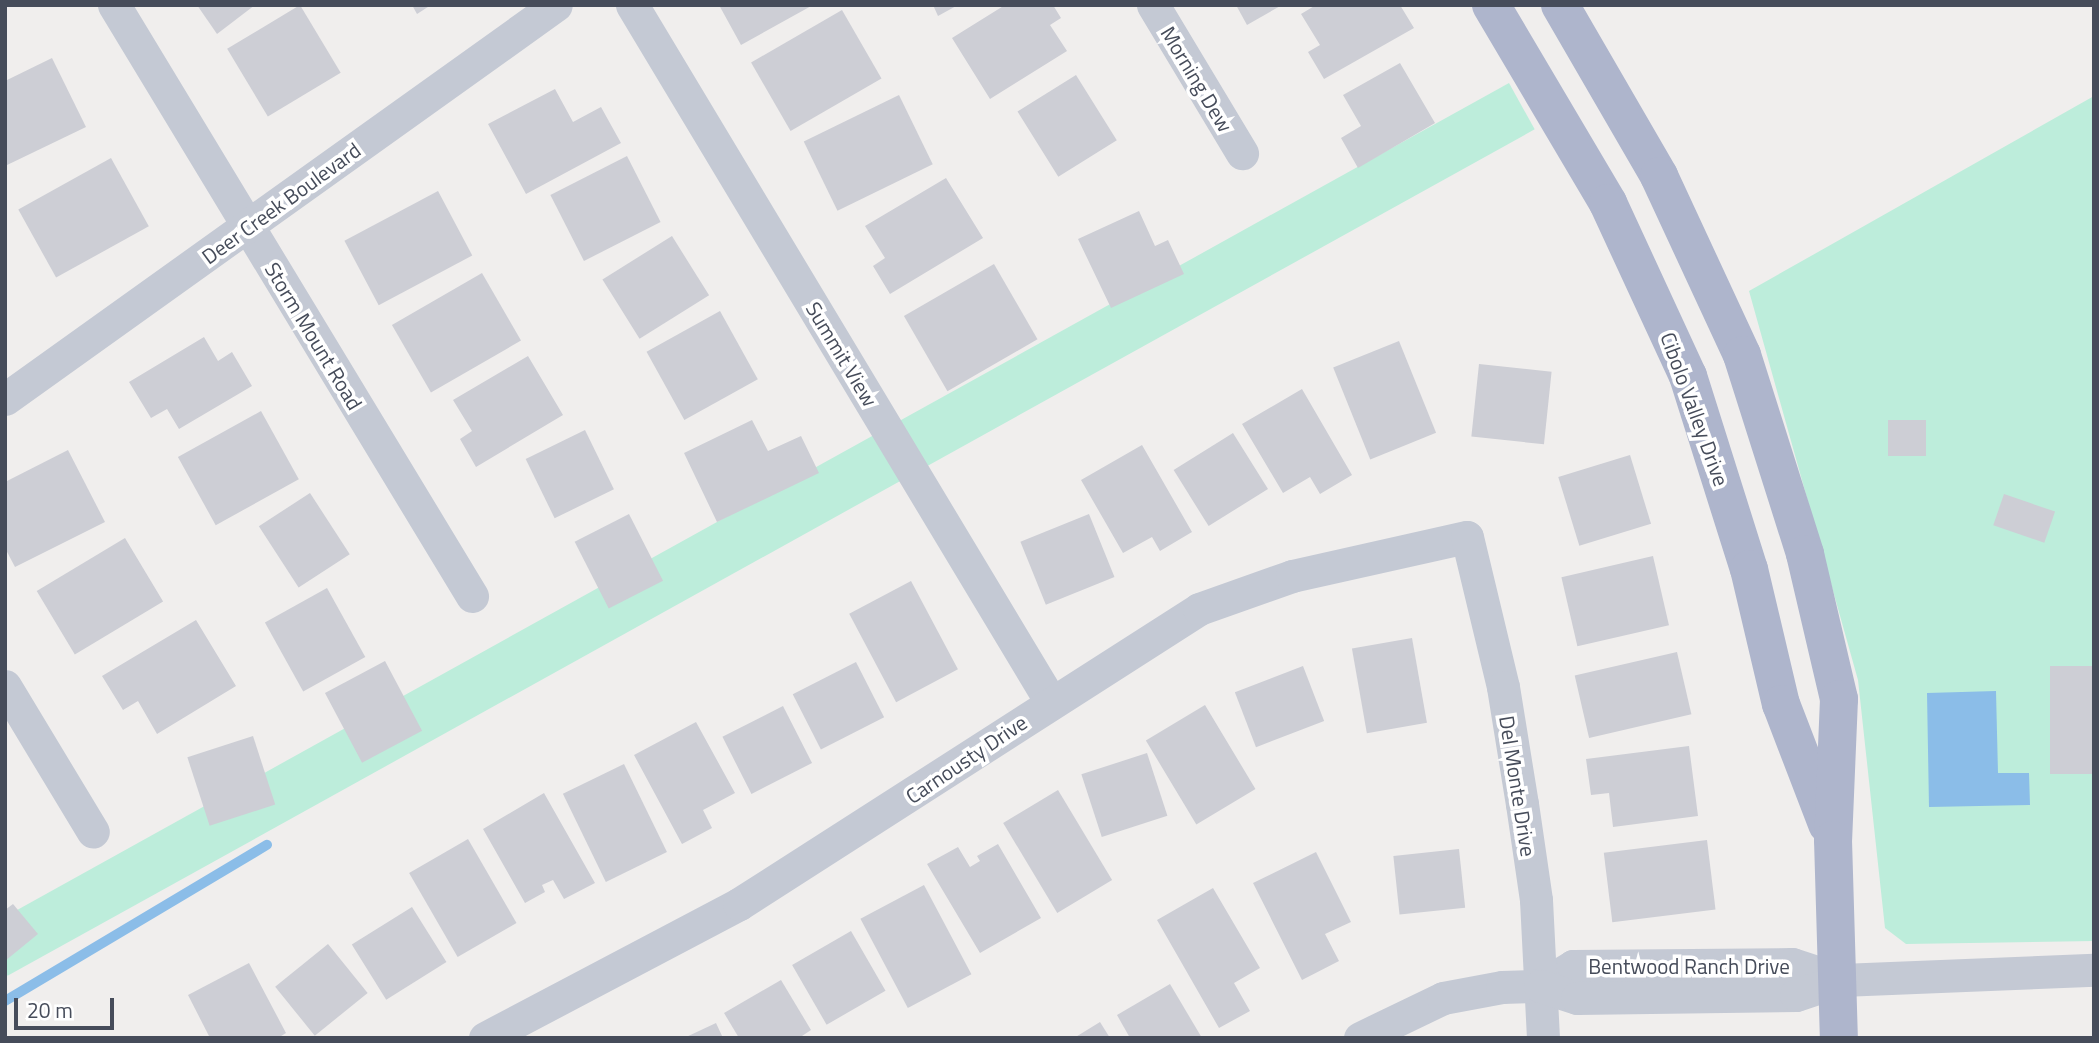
<!DOCTYPE html>
<style>
body{margin:0}
#map{position:relative;width:2099px;height:1043px;overflow:hidden;background:#f0eeed;font-family:"Titillium Web",sans-serif}
div>[style]{position:absolute}
[style*='--x']{left:calc(var(--x)*1px);top:calc(var(--y)*1px);width:calc(var(--w)*1px);rotate:calc(var(--a)*1deg)}
.green>*{inset:0;background:#bdeddb;transform-origin:0 0}
.water>*{inset:0;background:#8bbde8}
.stream>*{height:10px;margin:-5px;padding:0 5px;transform-origin:5px;border-radius:5px;background:#8bbde8}
.building>*{inset:0;background:#cdced5;transform-origin:0 0}
.minor>*{height:33px;margin:-16.5px;padding:0 16.5px;transform-origin:16.5px;border-radius:16.5px;background:#c4c9d4}
.major>*{height:38px;margin:-19px;padding:0 19px;transform-origin:19px;border-radius:19px;background:#aeb5cc}
span{translate:-50% -50%;white-space:nowrap;text-align:center;line-height:1.15;-webkit-text-stroke:7px #fff;paint-order:stroke}
.street-label{font-size:21px;color:#464c5a}
.frame{position:absolute;inset:0;border:7px solid #464c5a;pointer-events:none}
.scale{position:absolute;left:14px;top:998px;width:100px;height:32px;box-sizing:border-box;border:4px solid #464c5a;border-top:0;padding-left:9px;font-size:21px;line-height:24px;white-space:nowrap;color:#464c5a;-webkit-text-stroke:5px #fff;paint-order:stroke}
</style>
<div id="map">
<div class="green">
<i style="left:1509px;top:83px;width:53px;height:1746px;rotate:61deg"></i>
<i style="clip-path:polygon(2094px 96px,2094px 941px,1906px 944px,1885px 928px,1858px 680px,1749px 291px)"></i>
</div>
<div class="water">
<i style="clip-path:polygon(1996px 691px,1998px 773px,2029px 773px,2030px 805px,1929px 807px,1927px 693px)"></i>
</div>
<div class="stream">
<i style="--x:5;--y:1001;--w:305;--a:-30.8"></i>
</div>
<div class="building">
<i style="clip-path:polygon(197px 5px,255px 5px,217px 34px)"></i>
<i style="left:300px;top:5px;width:79px;height:85px;rotate:59deg"></i>
<i style="clip-path:polygon(412px 5px,431px 5px,417px 14px)"></i>
<i style="clip-path:polygon(719px 5px,813px 5px,741px 45px)"></i>
<i style="clip-path:polygon(933px 5px,958px 5px,938px 16px)"></i>
<i style="clip-path:polygon(1005px 5px,1053px 5px,1061px 18px,1050px 25px,1067px 51px,990px 99px,952px 38px)"></i>
<i style="clip-path:polygon(1236px 5px,1282px 5px,1247px 25px)"></i>
<i style="clip-path:polygon(1316px 5px,1400px 5px,1414px 28px,1324px 79px,1308px 52px,1320px 45px,1301px 14px)"></i>
<i style="left:842px;top:10px;width:79px;height:105px;rotate:60deg"></i>
<i style="clip-path:polygon(52px 58px,86px 127px,5px 166px,5px 81px)"></i>
<i style="clip-path:polygon(1400px 63px,1435px 123px,1358px 168px,1341px 138px,1361px 126px,1343px 95px)"></i>
<i style="left:1076px;top:75px;width:77px;height:69px;rotate:58deg"></i>
<i style="clip-path:polygon(555px 89px,573px 122px,601px 107px,621px 143px,526px 194px,488px 124px)"></i>
<i style="left:899px;top:95px;width:77px;height:106px;rotate:64deg"></i>
<i style="left:627px;top:156px;width:74px;height:86px;rotate:63deg"></i>
<i style="left:111px;top:158px;width:78px;height:106px;rotate:61deg"></i>
<i style="clip-path:polygon(946px 178px,983px 238px,890px 294px,873px 266px,885px 258px,865px 226px)"></i>
<i style="left:438px;top:191px;width:73px;height:106px;rotate:62deg"></i>
<i style="clip-path:polygon(1139px 211px,1155px 246px,1168px 240px,1184px 274px,1111px 308px,1078px 239px)"></i>
<i style="left:672px;top:236px;width:70px;height:82px;rotate:58deg"></i>
<i style="left:994px;top:264px;width:87px;height:104px;rotate:60deg"></i>
<i style="left:482px;top:273px;width:78px;height:104px;rotate:60deg"></i>
<i style="left:720px;top:311px;width:78px;height:84px;rotate:61deg"></i>
<i style="clip-path:polygon(204px 337px,218px 361px,232px 352px,252px 386px,179px 429px,167px 409px,151px 418px,129px 382px)"></i>
<i style="left:1399px;top:341px;width:99px;height:71px;rotate:68deg"></i>
<i style="clip-path:polygon(528px 356px,563px 415px,476px 467px,460px 439px,472px 431px,453px 400px)"></i>
<i style="left:1479px;top:364px;width:73px;height:73px;rotate:6deg"></i>
<i style="clip-path:polygon(1302px 389px,1352px 475px,1320px 494px,1310px 477px,1283px 493px,1242px 424px)"></i>
<i style="left:261px;top:411px;width:78px;height:95px;rotate:61deg"></i>
<i style="clip-path:polygon(752px 420px,768px 451px,801px 436px,819px 473px,717px 522px,684px 453px)"></i>
<i style="left:1888px;top:420px;width:38px;height:36px"></i>
<i style="left:585px;top:430px;width:66px;height:66px;rotate:64deg"></i>
<i style="left:1233px;top:433px;width:66px;height:70px;rotate:58deg"></i>
<i style="clip-path:polygon(1142px 445px,1192px 532px,1160px 551px,1152px 537px,1123px 553px,1081px 480px)"></i>
<i style="clip-path:polygon(68px 450px,105px 522px,15px 567px,5px 548px,5px 482px)"></i>
<i style="left:1630px;top:455px;width:72px;height:75px;rotate:73deg"></i>
<i style="left:310px;top:493px;width:73px;height:61px;rotate:57deg"></i>
<i style="left:2004px;top:494px;width:54px;height:33px;rotate:19deg"></i>
<i style="left:629px;top:514px;width:75px;height:61px;rotate:63deg"></i>
<i style="left:1089px;top:514px;width:68px;height:74px;rotate:68deg"></i>
<i style="left:125px;top:538px;width:74px;height:103px;rotate:59deg"></i>
<i style="left:1653px;top:556px;width:71px;height:94px;rotate:77deg"></i>
<i style="left:911px;top:581px;width:100px;height:70px;rotate:62deg"></i>
<i style="left:327px;top:588px;width:79px;height:71px;rotate:61deg"></i>
<i style="clip-path:polygon(196px 620px,236px 686px,157px 734px,138px 701px,123px 710px,102px 676px)"></i>
<i style="left:1412px;top:638px;width:86px;height:61px;rotate:80deg"></i>
<i style="left:1677px;top:652px;width:64px;height:105px;rotate:77deg"></i>
<i style="left:385px;top:661px;width:79px;height:68px;rotate:62deg"></i>
<i style="left:856px;top:662px;width:62px;height:71px;rotate:63deg"></i>
<i style="left:1303px;top:666px;width:59px;height:73px;rotate:69deg"></i>
<i style="left:2050px;top:666px;width:44px;height:108px"></i>
<i style="left:1205px;top:705px;width:98px;height:69px;rotate:59deg"></i>
<i style="left:783px;top:706px;width:64px;height:68px;rotate:63deg"></i>
<i style="clip-path:polygon(696px 722px,735px 793px,703px 810px,712px 828px,682px 844px,634px 755px)"></i>
<i style="left:253px;top:736px;width:72px;height:69px;rotate:72deg"></i>
<i style="clip-path:polygon(1689px 746px,1698px 816px,1613px 827px,1609px 793px,1591px 795px,1586px 759px)"></i>
<i style="left:1147px;top:753px;width:66px;height:69px;rotate:72deg"></i>
<i style="left:624px;top:764px;width:98px;height:68px;rotate:64deg"></i>
<i style="left:1058px;top:790px;width:105px;height:64px;rotate:59deg"></i>
<i style="clip-path:polygon(544px 793px,595px 883px,564px 899px,553px 880px,542px 885px,545px 892px,525px 903px,483px 829px)"></i>
<i style="left:468px;top:839px;width:97px;height:68px;rotate:60deg"></i>
<i style="left:1707px;top:840px;width:70px;height:104px;rotate:83deg"></i>
<i style="clip-path:polygon(998px 844px,1041px 918px,980px 953px,927px 864px,958px 847px,970px 867px,980px 861px,977px 856px)"></i>
<i style="left:1459px;top:849px;width:59px;height:66px;rotate:84deg"></i>
<i style="clip-path:polygon(1316px 852px,1351px 922px,1325px 934px,1339px 961px,1302px 980px,1253px 883px)"></i>
<i style="left:924px;top:885px;width:101px;height:72px;rotate:62deg"></i>
<i style="clip-path:polygon(1213px 888px,1260px 968px,1234px 983px,1250px 1011px,1219px 1028px,1157px 920px)"></i>
<i style="clip-path:polygon(13px 904px,38px 934px,5px 961px,5px 910px)"></i>
<i style="left:412px;top:907px;width:65px;height:71px;rotate:58deg"></i>
<i style="left:851px;top:931px;width:69px;height:68px;rotate:60deg"></i>
<i style="left:328px;top:944px;width:63px;height:68px;rotate:51deg"></i>
<i style="clip-path:polygon(249px 963px,286px 1033px,278px 1038px,210px 1038px,188px 995px)"></i>
<i style="clip-path:polygon(781px 980px,811px 1030px,799px 1038px,739px 1038px,724px 1013px)"></i>
<i style="clip-path:polygon(1170px 984px,1202px 1038px,1130px 1038px,1117px 1015px)"></i>
<i style="clip-path:polygon(1100px 1022px,1110px 1038px,1074px 1038px)"></i>
<i style="clip-path:polygon(716px 1023px,723px 1038px,684px 1038px)"></i>
</div>
<div class="minor">
<i style="--x:114;--y:5;--w:691;--a:58.79"></i>
<i style="--x:632;--y:5;--w:813;--a:58.99"></i>
<i style="--x:1153;--y:5;--w:173;--a:59"></i>
<i style="--x:5;--y:399;--w:677;--a:-35.57"></i>
<i style="--x:5;--y:686;--w:170;--a:58.9"></i>
<i style="--x:1540;--y:986;--w:39;--a:-31"></i>
<i style="--x:1573;--y:966;--w:219;--a:-0.5"></i>
<i style="--x:1792;--y:964;--w:52;--a:18.1"></i>
<i style="--x:485;--y:1038;--w:287;--a:-27.8"></i>
<i style="--x:739;--y:904;--w:546;--a:-32.67"></i>
<i style="--x:1199;--y:609;--w:99;--a:-19.5"></i>
<i style="--x:1292;--y:576;--w:179;--a:-12.6"></i>
<i style="--x:1467;--y:537;--w:154;--a:76.5"></i>
<i style="--x:1503;--y:687;--w:119;--a:80.8"></i>
<i style="--x:1522;--y:804;--w:97;--a:81.7"></i>
<i style="--x:1536;--y:900;--w:138;--a:87.1"></i>
<i style="--x:1360;--y:1038;--w:92;--a:-25.7"></i>
<i style="--x:1443;--y:998;--w:60;--a:-10.6"></i>
<i style="--x:1502;--y:987;--w:38;--a:-2"></i>
<i style="--x:1540;--y:986;--w:39;--a:18"></i>
<i style="--x:1577;--y:998;--w:219;--a:-0.8"></i>
<i style="--x:1796;--y:995;--w:47;--a:-18.4"></i>
<i style="--x:1841;--y:980;--w:253;--a:-2.3"></i>
</div>
<div class="major">
<i style="--x:1491;--y:5;--w:230;--a:59.4"></i>
<i style="--x:1608;--y:203;--w:191;--a:65.2"></i>
<i style="--x:1688;--y:376;--w:202;--a:72.5"></i>
<i style="--x:1749;--y:569;--w:139;--a:76.7"></i>
<i style="--x:1781;--y:704;--w:129;--a:69"></i>
<i style="--x:1560;--y:5;--w:198;--a:59.9"></i>
<i style="--x:1659;--y:176;--w:197;--a:65.1"></i>
<i style="--x:1742;--y:355;--w:209;--a:72.4"></i>
<i style="--x:1805;--y:554;--w:149;--a:76.8"></i>
<i style="--x:1839;--y:699;--w:141;--a:92.4"></i>
<i style="--x:1833;--y:840;--w:198;--a:88.3"></i>
</div>
<div class="street-label">
<span style="left:1197px;top:79px;rotate:59deg">Morning Dew</span>
<span style="left:281px;top:203px;rotate:-36deg">Deer Creek Boulevard</span>
<span style="left:314px;top:336px;rotate:59deg">Storm Mount Road</span>
<span style="left:842px;top:354px;rotate:59deg">Summit View</span>
<span style="left:1695px;top:409px;rotate:70deg">Cibolo Valley Drive</span>
<span style="left:966px;top:759px;rotate:-34deg">Carnousty Drive</span>
<span style="left:1518px;top:786px;rotate:81deg">Del Monte Drive</span>
<span style="left:1689px;top:966px">Bentwood Ranch Drive</span>
</div>
<div class="frame"></div>
<div class="scale">20 m</div>
</div>
